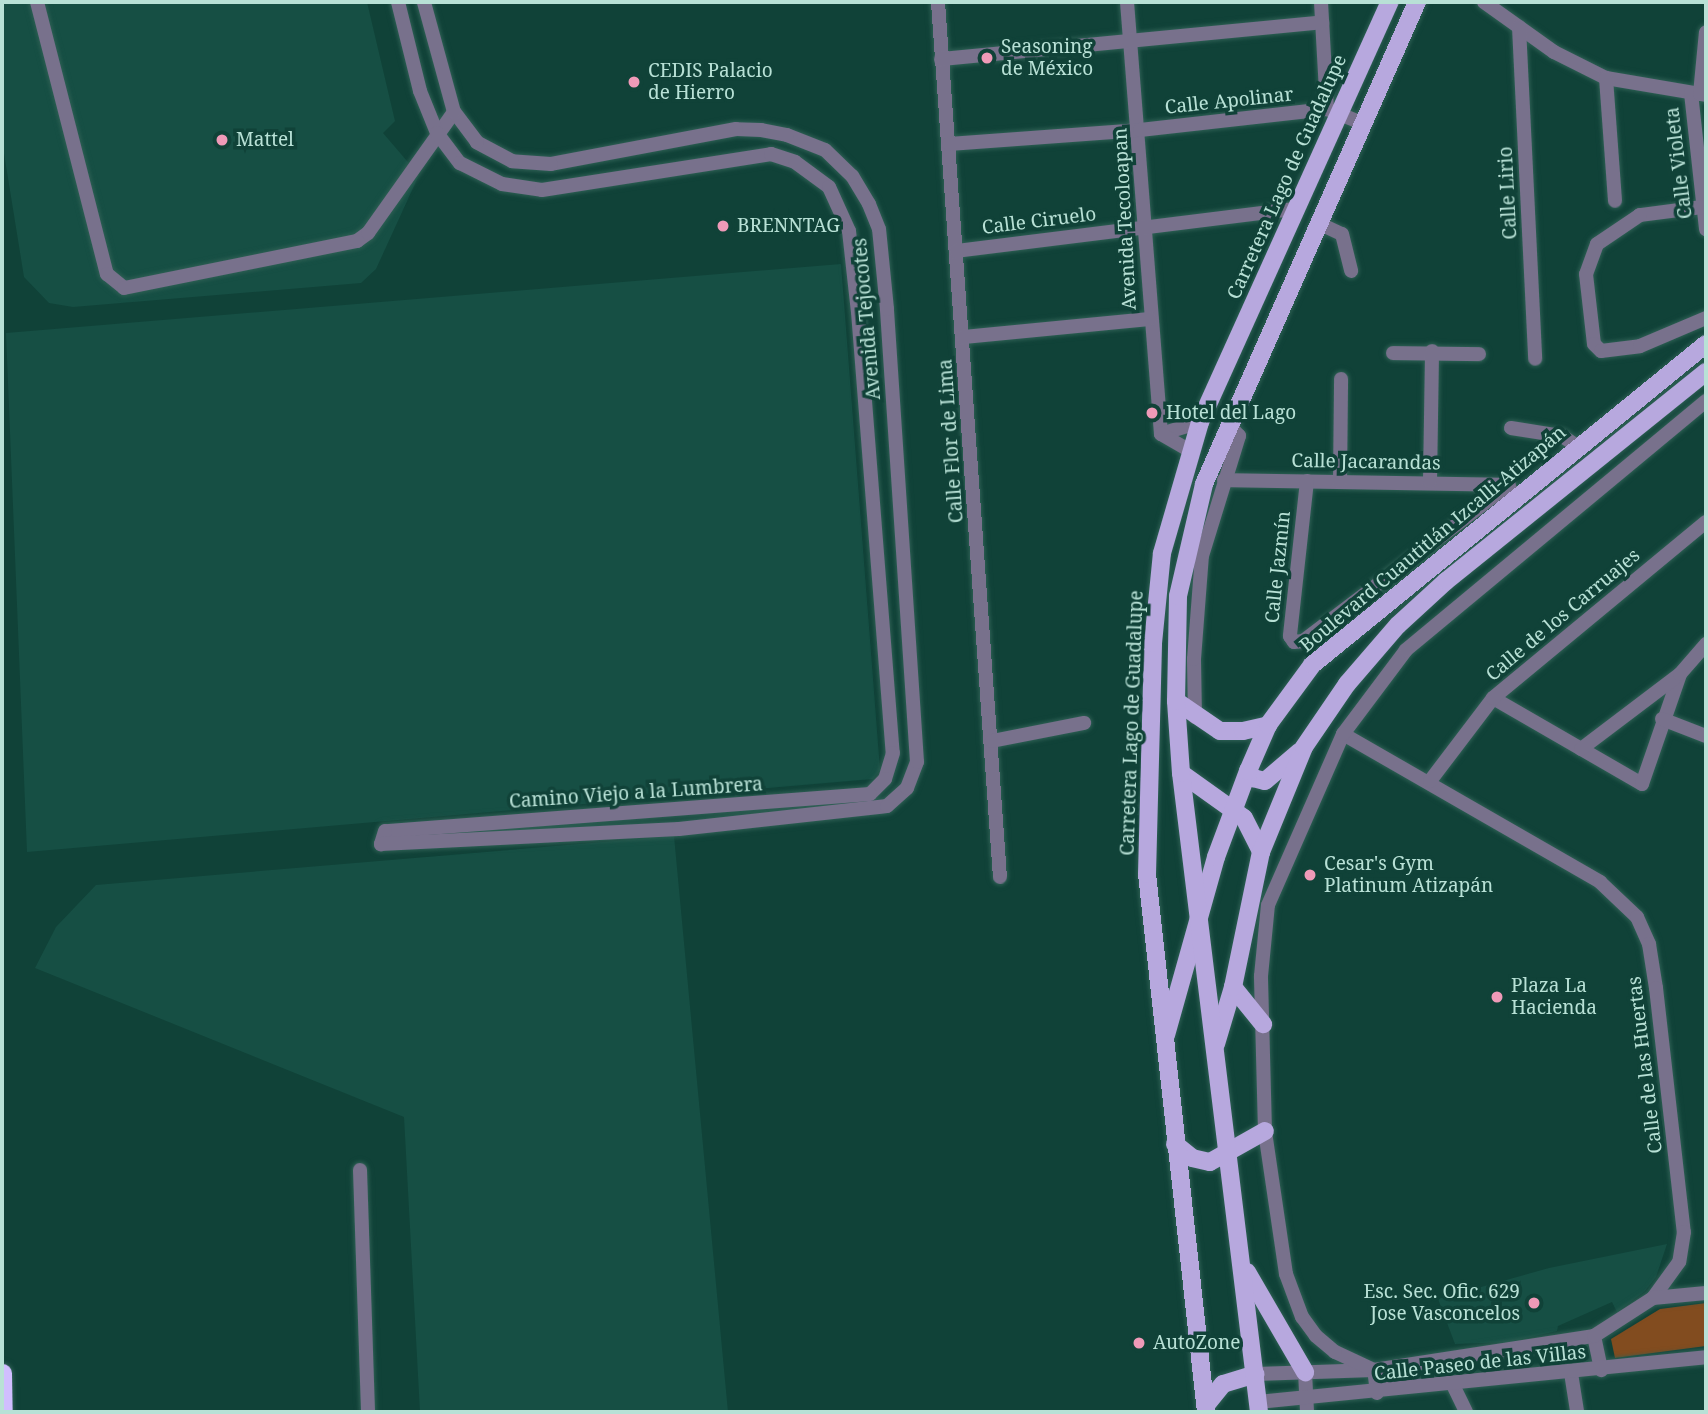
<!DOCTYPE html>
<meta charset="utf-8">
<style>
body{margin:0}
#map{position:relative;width:1708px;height:1414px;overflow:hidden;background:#104238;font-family:"Noto Serif",serif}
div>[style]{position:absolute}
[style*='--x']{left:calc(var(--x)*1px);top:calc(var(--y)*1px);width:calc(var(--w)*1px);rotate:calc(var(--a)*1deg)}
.built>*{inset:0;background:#164f44}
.green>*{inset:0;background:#824c1f}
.roads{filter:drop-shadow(0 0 2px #2e5f54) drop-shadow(0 0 2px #2e5f54)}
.minor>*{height:14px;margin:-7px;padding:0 7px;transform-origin:7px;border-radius:7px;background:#78718c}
.major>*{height:18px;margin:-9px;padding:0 9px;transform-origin:9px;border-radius:9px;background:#b7a8de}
.highway>*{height:19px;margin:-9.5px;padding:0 9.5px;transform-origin:9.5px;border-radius:9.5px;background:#d0beff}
.dots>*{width:19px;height:19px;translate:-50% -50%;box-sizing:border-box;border:4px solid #104238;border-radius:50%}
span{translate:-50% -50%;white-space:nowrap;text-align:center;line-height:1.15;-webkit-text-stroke:7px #104238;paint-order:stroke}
.poi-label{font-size:19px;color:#b8e1d6}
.left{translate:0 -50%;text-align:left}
.right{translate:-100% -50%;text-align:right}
.street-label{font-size:19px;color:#b8e1d6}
.frame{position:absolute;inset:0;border:4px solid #b8e1d6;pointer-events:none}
</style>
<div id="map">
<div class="built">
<i style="clip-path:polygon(2px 2px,367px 2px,395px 121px,383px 133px,419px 175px,376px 269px,361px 283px,73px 307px,49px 303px,24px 277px,2px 141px)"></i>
<i style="clip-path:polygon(841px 264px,880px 770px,873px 779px,27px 852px,6px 333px)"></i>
<i style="clip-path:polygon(674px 836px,728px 1412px,420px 1412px,404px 1117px,35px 968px,56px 927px,96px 885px)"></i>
<i style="clip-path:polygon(1667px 1244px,1656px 1277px,1645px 1291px,1617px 1312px,1612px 1302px,1558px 1326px,1557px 1331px,1509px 1342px,1455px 1344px,1438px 1299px,1549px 1268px)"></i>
</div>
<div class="green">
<i style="clip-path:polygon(1706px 1303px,1706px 1346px,1615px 1358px,1611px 1339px,1660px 1309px)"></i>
</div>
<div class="roads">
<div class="minor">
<i style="--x:37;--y:2;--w:281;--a:75.6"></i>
<i style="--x:107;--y:274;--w:22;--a:39"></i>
<i style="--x:124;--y:288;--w:238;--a:-11.4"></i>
<i style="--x:357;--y:241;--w:14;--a:-36"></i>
<i style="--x:368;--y:233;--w:148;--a:-54.6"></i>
<i style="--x:398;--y:2;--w:92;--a:76.1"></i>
<i style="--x:420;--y:91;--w:45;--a:68"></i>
<i style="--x:437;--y:133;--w:38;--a:53"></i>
<i style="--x:460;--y:163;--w:47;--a:26.6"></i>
<i style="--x:502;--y:184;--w:40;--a:8.5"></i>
<i style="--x:542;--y:190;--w:232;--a:-8.9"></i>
<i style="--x:771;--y:154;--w:25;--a:18"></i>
<i style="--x:795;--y:162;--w:42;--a:36.3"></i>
<i style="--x:829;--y:187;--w:48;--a:65.6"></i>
<i style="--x:849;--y:231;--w:81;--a:83.7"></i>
<i style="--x:858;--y:312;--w:442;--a:85.5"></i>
<i style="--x:893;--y:753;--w:27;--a:107"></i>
<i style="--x:885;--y:779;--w:21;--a:135"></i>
<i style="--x:870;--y:794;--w:486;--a:175.6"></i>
<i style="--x:385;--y:831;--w:14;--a:107"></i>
<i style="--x:381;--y:844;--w:298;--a:-2.9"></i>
<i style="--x:679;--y:829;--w:209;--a:-6.3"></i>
<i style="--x:887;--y:806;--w:27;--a:-42"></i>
<i style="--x:907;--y:788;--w:28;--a:-69"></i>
<i style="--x:917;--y:762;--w:454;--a:-93.8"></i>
<i style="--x:887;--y:309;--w:80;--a:-95.7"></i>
<i style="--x:879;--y:229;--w:27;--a:-112"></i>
<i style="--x:869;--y:204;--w:33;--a:-121"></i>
<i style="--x:852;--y:176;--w:37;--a:-136"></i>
<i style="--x:825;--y:150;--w:41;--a:-158.5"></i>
<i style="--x:787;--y:135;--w:26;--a:-169"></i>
<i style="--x:761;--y:130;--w:25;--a:-178"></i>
<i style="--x:736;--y:129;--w:188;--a:169.3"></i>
<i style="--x:551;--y:164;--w:39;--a:-176"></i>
<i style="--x:512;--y:161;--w:40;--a:-152"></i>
<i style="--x:477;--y:142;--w:38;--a:-127"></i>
<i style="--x:454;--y:112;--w:114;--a:-105.3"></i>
<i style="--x:938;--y:2;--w:877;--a:85.95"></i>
<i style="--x:1127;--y:2;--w:433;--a:85.5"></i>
<i style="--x:1321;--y:2;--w:107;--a:86.8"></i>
<i style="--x:1484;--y:2;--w:86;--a:35.5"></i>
<i style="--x:1554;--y:52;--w:58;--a:26.6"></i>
<i style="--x:1606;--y:78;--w:101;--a:9.6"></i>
<i style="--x:1519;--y:27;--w:332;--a:87.2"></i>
<i style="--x:941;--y:59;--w:383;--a:-5.5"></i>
<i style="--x:1606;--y:78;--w:123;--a:85.8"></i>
<i style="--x:1691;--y:93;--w:137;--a:83.7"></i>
<i style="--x:1700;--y:94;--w:62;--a:-84.5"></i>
<i style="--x:949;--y:144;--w:192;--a:-4.2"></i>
<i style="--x:1140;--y:130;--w:188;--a:-6.4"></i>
<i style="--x:1327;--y:109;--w:37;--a:22"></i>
<i style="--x:1702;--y:207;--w:63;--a:172.6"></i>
<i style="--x:1640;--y:215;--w:52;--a:146"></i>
<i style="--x:1597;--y:244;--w:32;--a:110"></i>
<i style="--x:1586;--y:274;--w:70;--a:83.5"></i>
<i style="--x:1594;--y:344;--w:10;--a:45"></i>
<i style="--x:1601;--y:351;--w:39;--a:-7"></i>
<i style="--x:1640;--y:346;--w:72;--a:-23"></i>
<i style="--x:1318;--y:223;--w:26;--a:25"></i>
<i style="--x:1342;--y:234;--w:38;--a:76"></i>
<i style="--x:956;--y:251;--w:342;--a:-7.1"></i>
<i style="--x:963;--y:337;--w:188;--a:-5.5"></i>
<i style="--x:1393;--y:353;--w:86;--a:0.7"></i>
<i style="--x:1511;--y:428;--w:52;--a:8.9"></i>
<i style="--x:1562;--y:436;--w:18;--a:34"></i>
<i style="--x:1161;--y:434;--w:41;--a:-17.1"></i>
<i style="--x:1161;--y:434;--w:32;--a:30"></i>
<i style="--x:1224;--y:480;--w:285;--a:1"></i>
<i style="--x:1307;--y:481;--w:156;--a:96.3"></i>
<i style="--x:1290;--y:636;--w:7;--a:56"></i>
<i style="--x:1294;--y:642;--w:9;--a:-6"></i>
<i style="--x:1303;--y:641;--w:256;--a:-37.2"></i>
<i style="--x:1507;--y:486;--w:13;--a:48"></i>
<i style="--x:1430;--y:481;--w:130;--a:-89.1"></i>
<i style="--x:1340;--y:482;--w:103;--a:-89.4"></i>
<i style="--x:1493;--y:698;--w:172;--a:30"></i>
<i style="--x:1642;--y:784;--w:116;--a:-70.9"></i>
<i style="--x:1195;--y:717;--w:58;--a:-91"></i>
<i style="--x:1194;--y:659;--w:103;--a:-85.6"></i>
<i style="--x:1202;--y:556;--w:126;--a:-72.9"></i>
<i style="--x:1239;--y:436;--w:15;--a:-132"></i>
<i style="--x:1662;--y:719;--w:47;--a:21.1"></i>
<i style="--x:1343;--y:734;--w:297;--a:29.9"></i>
<i style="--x:1600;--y:882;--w:51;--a:43.4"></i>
<i style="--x:1637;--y:917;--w:30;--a:66"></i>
<i style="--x:1649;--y:944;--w:45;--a:81"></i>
<i style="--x:1656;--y:988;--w:246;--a:83.5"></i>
<i style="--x:1684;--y:1232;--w:30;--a:99"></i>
<i style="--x:1679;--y:1262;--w:44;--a:125.8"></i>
<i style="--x:992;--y:741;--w:94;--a:-11.1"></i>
<i style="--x:1581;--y:749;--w:124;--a:-37.1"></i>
<i style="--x:1680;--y:674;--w:40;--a:-49"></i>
<i style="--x:1430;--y:781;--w:104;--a:-52.8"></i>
<i style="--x:1493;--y:698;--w:276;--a:-39.6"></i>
<i style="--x:360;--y:1170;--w:242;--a:88.1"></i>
<i style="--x:1594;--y:1336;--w:35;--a:78"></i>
<i style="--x:1305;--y:1372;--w:40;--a:87.1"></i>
<i style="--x:1571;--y:1373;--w:39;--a:81"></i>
<i style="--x:1256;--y:1374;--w:118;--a:-1.9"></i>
<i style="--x:1374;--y:1370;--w:223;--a:-8.8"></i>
<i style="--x:1594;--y:1336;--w:70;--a:-32.8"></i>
<i style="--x:1653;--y:1298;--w:53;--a:-5.4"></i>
<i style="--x:1453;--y:1385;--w:30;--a:64"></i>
<i style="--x:1377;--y:1393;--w:23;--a:-97"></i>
<i style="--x:1374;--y:1370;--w:43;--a:-155.2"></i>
<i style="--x:1335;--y:1352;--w:25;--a:-140"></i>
<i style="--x:1316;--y:1336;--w:24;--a:-126"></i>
<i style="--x:1302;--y:1317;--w:46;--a:-110.4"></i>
<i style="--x:1286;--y:1274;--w:145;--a:-98.4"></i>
<i style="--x:1265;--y:1131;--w:155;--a:-91.5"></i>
<i style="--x:1261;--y:976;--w:71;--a:-84.4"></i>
<i style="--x:1268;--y:905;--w:187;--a:-66.3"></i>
<i style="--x:1343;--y:734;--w:105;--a:-53.1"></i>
<i style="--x:1406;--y:650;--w:390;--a:-39.7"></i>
<i style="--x:1258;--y:1402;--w:450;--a:-5.7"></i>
</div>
<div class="major">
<i style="--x:1176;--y:701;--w:53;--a:34.3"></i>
<i style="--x:1220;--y:731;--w:23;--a:0"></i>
<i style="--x:1243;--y:731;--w:26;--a:-13"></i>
<i style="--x:1248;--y:771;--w:9;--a:54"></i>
<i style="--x:1253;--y:778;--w:12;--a:14"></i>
<i style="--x:1265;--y:781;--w:45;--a:-40.5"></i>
<i style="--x:1181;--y:773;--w:77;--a:35.5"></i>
<i style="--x:1244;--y:818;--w:38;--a:63"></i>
<i style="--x:1233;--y:987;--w:48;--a:51"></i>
<i style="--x:1166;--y:1035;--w:185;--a:-74.3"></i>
<i style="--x:1216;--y:857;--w:92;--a:-69.6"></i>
<i style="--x:1248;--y:771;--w:50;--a:-66.5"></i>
<i style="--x:1268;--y:725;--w:74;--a:-53.7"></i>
<i style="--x:1312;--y:665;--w:508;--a:-39.17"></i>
<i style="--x:1216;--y:1044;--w:59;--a:-73.4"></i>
<i style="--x:1233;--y:987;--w:138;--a:-78.3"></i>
<i style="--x:1261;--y:852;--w:113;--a:-67.7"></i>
<i style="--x:1304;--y:747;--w:76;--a:-55.7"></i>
<i style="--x:1347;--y:684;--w:78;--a:-49.2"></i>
<i style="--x:1398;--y:625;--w:65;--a:-42.5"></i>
<i style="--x:1446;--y:581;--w:334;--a:-38.8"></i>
<i style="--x:1175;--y:1144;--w:22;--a:39"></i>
<i style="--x:1192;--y:1158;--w:18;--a:13"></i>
<i style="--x:1210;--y:1162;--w:63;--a:-29.4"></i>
<i style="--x:1247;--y:1272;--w:116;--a:59.9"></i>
<i style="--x:1206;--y:1405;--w:27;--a:-51"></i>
<i style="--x:1223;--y:1384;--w:34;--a:-17"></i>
<i style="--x:1206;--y:1412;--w:541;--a:-96.26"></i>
<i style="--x:1147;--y:874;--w:231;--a:-88.5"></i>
<i style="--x:1153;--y:643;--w:90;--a:-84.3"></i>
<i style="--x:1162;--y:553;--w:136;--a:-73.8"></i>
<i style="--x:1200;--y:422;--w:461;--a:-65.7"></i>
<i style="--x:1259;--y:1412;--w:644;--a:-96.96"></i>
<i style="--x:1181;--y:773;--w:72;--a:-94"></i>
<i style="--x:1176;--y:701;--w:105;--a:-88.9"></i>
<i style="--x:1178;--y:596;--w:115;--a:-76.9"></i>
<i style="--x:1204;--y:484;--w:527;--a:-66.16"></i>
</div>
<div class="highway">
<i style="--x:2;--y:1373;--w:39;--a:89"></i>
</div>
</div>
<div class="dots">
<i style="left:987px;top:58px;background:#ef9ab8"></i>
<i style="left:634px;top:82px;background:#ef9ab8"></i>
<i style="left:222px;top:140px;background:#ef9ab8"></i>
<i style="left:723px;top:226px;background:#ef9ab8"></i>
<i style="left:1152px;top:413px;background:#ef9ab8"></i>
<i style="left:1310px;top:875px;background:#ef9ab8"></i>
<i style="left:1497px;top:997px;background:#ef9ab8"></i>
<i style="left:1534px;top:1303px;background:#ef9ab8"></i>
<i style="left:1139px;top:1343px;background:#ef9ab8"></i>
</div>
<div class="poi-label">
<span class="left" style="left:1001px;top:58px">Seasoning<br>de México</span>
<span class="left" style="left:648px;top:82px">CEDIS Palacio<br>de Hierro</span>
<span class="left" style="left:236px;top:140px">Mattel</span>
<span class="left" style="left:737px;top:226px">BRENNTAG</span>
<span class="left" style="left:1166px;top:413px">Hotel del Lago</span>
<span class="left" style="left:1324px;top:875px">Cesar's Gym<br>Platinum Atizapán</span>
<span class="left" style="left:1511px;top:997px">Plaza La<br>Hacienda</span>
<span class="right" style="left:1520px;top:1303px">Esc. Sec. Ofic. 629<br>Jose Vasconcelos</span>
<span class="left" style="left:1153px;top:1343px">AutoZone</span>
</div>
<div class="street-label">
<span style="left:1229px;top:101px;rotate:-6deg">Calle Apolinar</span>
<span style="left:1679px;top:163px;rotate:-97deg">Calle Violeta</span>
<span style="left:1287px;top:177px;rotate:-66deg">Carretera Lago de Guadalupe</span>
<span style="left:1508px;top:193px;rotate:-93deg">Calle Lirio</span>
<span style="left:1125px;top:219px;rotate:-93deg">Avenida Tecoloapan</span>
<span style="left:1039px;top:221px;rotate:-7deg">Calle Ciruelo</span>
<span style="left:867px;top:319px;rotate:-95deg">Avenida Tejocotes</span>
<span style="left:951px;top:441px;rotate:-94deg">Calle Flor de Lima</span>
<span style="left:1366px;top:462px;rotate:1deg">Calle Jacarandas</span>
<span style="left:1433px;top:539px;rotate:-40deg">Boulevard Cuautitlán Izcalli-Atizapán</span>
<span style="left:1278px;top:567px;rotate:-84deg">Calle Jazmín</span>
<span style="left:1563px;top:615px;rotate:-40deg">Calle de los Carruajes</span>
<span style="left:1132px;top:723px;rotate:-88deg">Carretera Lago de Guadalupe</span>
<span style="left:636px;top:793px;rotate:-4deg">Camino Viejo a la Lumbrera</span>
<span style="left:1645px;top:1065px;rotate:-97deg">Calle de las Huertas</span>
<span style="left:1480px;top:1363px;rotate:-6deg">Calle Paseo de las Villas</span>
</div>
<div class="frame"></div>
</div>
